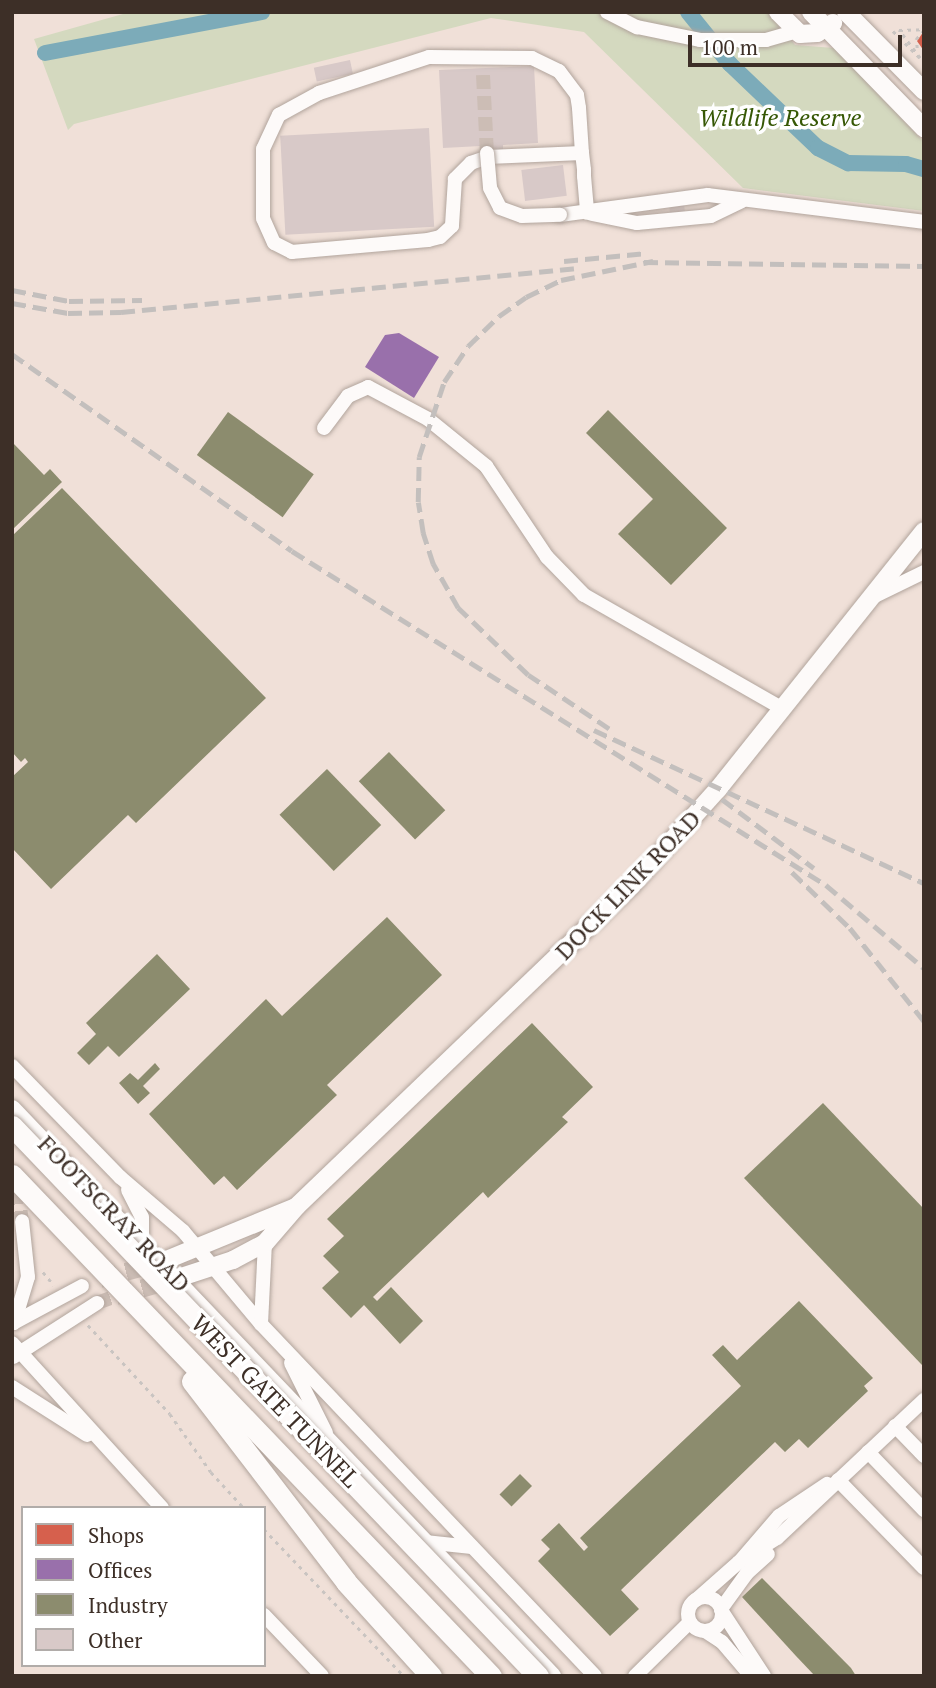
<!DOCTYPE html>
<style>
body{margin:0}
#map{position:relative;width:936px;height:1688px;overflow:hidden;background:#f0e0d8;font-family:"PT Serif",serif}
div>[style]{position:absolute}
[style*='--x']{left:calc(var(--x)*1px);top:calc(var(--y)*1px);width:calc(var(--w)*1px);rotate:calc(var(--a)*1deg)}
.green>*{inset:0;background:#d4d9bf}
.shops>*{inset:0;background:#d6604d}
.offices>*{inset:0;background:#9970ab}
.industry>*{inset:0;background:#8c8c6e;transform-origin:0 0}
.canal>*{height:16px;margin:-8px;padding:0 8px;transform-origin:8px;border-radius:8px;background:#7cabb9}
.building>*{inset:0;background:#d8c9c8;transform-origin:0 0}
.minor-tunnel>*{height:14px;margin-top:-7px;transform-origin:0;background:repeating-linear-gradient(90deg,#ccbdb5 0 14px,transparent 0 21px)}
.major-tunnel>*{height:18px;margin-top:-9px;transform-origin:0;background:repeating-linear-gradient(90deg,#ccbdb5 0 18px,transparent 0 27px)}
.path>*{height:2.5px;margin-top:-1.25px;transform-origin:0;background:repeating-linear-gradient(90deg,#c9c4c1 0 3.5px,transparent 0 8.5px)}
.roads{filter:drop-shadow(0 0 2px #b1a49c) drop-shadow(0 0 2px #b1a49c)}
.minor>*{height:14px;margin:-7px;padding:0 7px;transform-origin:7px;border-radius:7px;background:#fdfaf9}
.minor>.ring{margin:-7px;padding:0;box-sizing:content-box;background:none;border:14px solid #fdfaf9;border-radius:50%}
.major>*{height:18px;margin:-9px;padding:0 9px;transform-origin:9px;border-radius:9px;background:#fdfaf9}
.rail>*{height:4.5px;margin-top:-2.25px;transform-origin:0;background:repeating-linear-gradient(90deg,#c3bfbd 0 14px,transparent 0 21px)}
.bridges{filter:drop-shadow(0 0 2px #b1a49c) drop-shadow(0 0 2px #b1a49c)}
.minor-bridge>*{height:14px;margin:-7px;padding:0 7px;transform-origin:7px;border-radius:7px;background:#fdfaf9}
.highway-bridge>*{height:21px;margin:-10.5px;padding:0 10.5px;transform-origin:10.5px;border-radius:10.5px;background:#fdfaf9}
span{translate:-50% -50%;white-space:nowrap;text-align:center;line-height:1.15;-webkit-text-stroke:7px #fff;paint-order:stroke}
.park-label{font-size:24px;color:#365805;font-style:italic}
.street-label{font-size:24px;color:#3d2f27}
.frame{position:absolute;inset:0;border:14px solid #3d2f27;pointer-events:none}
.legend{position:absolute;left:21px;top:1506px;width:245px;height:161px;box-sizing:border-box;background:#fff;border:2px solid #b1aca9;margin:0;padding:9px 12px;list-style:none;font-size:21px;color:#3d2f27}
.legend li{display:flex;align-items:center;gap:14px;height:35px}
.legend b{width:35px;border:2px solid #b1aca9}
.scale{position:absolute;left:688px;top:35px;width:214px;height:32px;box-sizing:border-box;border:4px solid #3d2f27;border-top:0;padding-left:9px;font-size:21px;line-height:24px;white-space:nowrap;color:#3d2f27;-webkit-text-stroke:5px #fff;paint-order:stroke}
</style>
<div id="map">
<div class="green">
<i style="clip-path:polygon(130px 12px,769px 12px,795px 45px,834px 48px,924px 142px,924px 211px,743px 188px,584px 32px,491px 18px,74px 124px,68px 130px,34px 39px)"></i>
</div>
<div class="shops">
<i style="clip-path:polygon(924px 31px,924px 51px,917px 41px)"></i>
</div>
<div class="offices">
<i style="clip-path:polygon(399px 333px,439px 357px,414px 398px,365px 367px,385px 335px)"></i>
</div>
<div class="industry">
<i style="clip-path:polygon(608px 410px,727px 528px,671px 585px,618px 534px,653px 499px,586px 433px)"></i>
<i style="left:228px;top:412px;width:106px;height:53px;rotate:36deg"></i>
<i style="clip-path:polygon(12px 442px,44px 475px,50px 469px,62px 482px,12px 530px)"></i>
<i style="clip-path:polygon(62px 488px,266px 698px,136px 823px,128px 815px,51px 889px,12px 848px,12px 777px,28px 762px,25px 758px,21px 762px,12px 752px,12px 536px)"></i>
<i style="left:389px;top:752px;width:81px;height:42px;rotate:46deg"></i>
<i style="left:327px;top:769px;width:78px;height:66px;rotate:46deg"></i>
<i style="clip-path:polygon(387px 917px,442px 975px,327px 1085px,337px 1095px,237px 1190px,224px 1176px,214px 1185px,149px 1114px,266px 999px,282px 1016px)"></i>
<i style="clip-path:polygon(157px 954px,190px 989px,119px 1057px,108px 1046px,89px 1065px,77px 1053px,96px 1034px,86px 1023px)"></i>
<i style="clip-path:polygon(532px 1023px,593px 1087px,562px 1117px,568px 1122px,488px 1198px,483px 1192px,373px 1297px,377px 1301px,391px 1287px,423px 1321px,400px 1344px,364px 1305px,351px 1318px,322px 1288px,339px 1272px,323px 1256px,344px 1236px,327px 1219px)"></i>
<i style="clip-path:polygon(155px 1063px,160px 1069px,143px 1086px,150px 1093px,138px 1104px,119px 1083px,130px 1073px,138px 1080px)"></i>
<i style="clip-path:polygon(823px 1103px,924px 1209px,922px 1365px,744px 1178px)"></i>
<i style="clip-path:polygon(799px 1301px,873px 1378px,864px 1386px,868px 1391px,808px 1448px,799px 1439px,785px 1452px,775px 1442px,621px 1590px,639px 1609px,610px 1636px,538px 1561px,550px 1549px,541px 1540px,559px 1523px,584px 1551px,588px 1547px,580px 1538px,741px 1386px,712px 1355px,723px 1345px,737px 1360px)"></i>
<i style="left:520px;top:1474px;width:17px;height:29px;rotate:45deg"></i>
<i style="clip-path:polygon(762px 1578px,851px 1668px,856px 1676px,815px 1676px,796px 1656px,742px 1597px)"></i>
</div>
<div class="canal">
<i style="--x:688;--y:12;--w:67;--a:51.1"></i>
<i style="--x:730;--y:64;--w:122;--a:43.7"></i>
<i style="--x:818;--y:148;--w:34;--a:27"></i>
<i style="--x:848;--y:163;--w:58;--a:1"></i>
<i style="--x:906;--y:164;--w:19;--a:16"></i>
<i style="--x:45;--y:53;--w:221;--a:-10.7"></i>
</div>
<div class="building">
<i style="left:350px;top:60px;width:14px;height:37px;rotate:78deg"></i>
<i style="clip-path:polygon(534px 66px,538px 143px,503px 145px,503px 151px,481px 152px,481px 146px,443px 148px,439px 70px)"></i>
<i style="left:429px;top:128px;width:99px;height:149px;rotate:87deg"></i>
<i style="left:563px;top:165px;width:31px;height:42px;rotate:83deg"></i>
<i style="left:683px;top:194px;width:19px;height:15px;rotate:84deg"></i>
</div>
<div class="minor-tunnel">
<i style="--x:483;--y:75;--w:78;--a:87.1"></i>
<i style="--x:18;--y:1190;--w:31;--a:83"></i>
<i style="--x:97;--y:1303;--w:20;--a:-20"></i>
</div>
<div class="major-tunnel">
<i style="--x:100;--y:1279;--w:60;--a:-15.4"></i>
<i style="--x:116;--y:1296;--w:58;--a:-15.9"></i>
</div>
<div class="path">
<i style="--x:893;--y:31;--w:44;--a:45"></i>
<i style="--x:917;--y:48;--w:9;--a:-96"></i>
<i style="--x:916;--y:39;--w:12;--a:-48"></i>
<i style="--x:920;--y:58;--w:35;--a:-127"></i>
<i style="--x:899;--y:30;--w:25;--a:-2"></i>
<i style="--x:43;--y:1272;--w:17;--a:50"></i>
<i style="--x:88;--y:1325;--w:121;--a:47.3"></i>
<i style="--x:170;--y:1414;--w:71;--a:54.7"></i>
<i style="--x:211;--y:1472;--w:49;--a:47.5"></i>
<i style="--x:264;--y:1529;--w:203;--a:46.4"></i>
</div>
<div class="roads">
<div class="minor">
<i style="--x:607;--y:12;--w:34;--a:27"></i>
<i style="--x:637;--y:27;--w:64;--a:11.7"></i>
<i style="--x:700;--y:40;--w:66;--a:0"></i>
<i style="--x:766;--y:40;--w:29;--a:-16"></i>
<i style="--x:582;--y:153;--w:94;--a:177.6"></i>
<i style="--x:488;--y:157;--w:18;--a:161"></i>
<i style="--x:471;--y:163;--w:23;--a:135"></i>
<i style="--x:455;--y:179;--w:47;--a:93.7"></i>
<i style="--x:452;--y:226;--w:16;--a:137"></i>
<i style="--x:440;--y:237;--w:12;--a:166"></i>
<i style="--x:428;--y:240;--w:137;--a:175"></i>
<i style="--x:292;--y:252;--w:20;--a:-153"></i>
<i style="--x:274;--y:243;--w:27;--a:-114"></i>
<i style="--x:263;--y:218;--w:69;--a:-90"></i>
<i style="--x:263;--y:149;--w:38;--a:-65"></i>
<i style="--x:279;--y:115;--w:46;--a:-28.8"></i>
<i style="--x:319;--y:93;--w:116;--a:-18.1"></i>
<i style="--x:429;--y:57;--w:103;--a:0.6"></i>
<i style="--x:532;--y:58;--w:30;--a:26"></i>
<i style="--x:559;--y:71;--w:30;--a:53"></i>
<i style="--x:577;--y:95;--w:13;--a:81"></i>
<i style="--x:579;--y:108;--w:45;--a:86.2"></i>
<i style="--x:582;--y:153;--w:17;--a:83"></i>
<i style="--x:584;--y:170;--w:6;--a:90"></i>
<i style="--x:584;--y:176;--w:37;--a:85"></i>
<i style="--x:592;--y:214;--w:46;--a:11.3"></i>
<i style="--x:637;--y:223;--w:74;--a:-5.4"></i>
<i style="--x:711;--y:216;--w:34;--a:-26"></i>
<i style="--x:560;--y:215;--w:149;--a:-7.7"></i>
<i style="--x:708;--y:195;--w:218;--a:7.1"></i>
<i style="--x:324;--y:428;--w:40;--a:-53"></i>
<i style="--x:348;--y:396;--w:22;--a:-24"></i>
<i style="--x:368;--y:387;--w:68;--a:28.1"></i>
<i style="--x:428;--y:419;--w:75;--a:39"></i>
<i style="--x:486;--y:466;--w:110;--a:56.2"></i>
<i style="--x:547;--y:557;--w:53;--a:45.8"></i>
<i style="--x:584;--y:595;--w:227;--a:29.8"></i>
<i style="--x:875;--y:596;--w:55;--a:-26.1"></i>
<i style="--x:12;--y:1066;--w:155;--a:45.8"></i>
<i style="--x:120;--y:1177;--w:83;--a:40.6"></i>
<i style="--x:183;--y:1231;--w:121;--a:50"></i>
<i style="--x:261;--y:1324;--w:485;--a:46.5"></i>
<i style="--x:128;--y:1190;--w:30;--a:63"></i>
<i style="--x:142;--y:1217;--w:28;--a:90"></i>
<i style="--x:15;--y:1322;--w:76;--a:-28.2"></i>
<i style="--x:14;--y:1323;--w:48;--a:-73.1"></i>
<i style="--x:28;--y:1277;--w:56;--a:-96.1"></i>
<i style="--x:261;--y:1324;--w:81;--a:-87.2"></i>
<i style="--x:12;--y:1343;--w:223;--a:47.7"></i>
<i style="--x:13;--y:1357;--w:100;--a:-32.7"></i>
<i style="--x:291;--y:1363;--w:78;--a:63.4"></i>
<i style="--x:12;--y:1387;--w:89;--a:32.6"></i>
<i style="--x:895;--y:1426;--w:42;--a:46"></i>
<i style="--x:868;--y:1452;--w:81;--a:46"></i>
<i style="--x:838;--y:1480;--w:123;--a:45.7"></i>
<i style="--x:425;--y:1542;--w:47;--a:6.1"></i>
<i style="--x:741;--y:1560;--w:58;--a:-49.2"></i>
<i style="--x:779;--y:1516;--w:58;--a:-33.7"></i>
<i class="ring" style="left:688px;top:1597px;width:20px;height:20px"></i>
<i style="--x:696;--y:1600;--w:57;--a:-41.5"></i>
<i style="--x:739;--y:1562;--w:45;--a:-32.3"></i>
<i style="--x:777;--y:1538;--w:202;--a:-43.2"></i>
<i style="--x:721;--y:1609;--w:44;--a:-54.2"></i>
<i style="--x:747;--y:1573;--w:28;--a:-42"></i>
<i style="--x:721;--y:1610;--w:79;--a:56.9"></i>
<i style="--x:264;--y:1615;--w:84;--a:46.4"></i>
<i style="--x:705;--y:1631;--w:20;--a:33"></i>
<i style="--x:722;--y:1642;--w:45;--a:49.5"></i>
<i style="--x:635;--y:1676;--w:77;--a:-44.5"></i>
</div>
<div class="major">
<i style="--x:778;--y:12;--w:31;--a:45"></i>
<i style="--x:800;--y:34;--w:17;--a:-3"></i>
<i style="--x:817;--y:33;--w:19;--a:-32"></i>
<i style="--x:811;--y:12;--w:162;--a:45.8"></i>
<i style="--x:846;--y:12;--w:111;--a:45.4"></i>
<i style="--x:12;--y:1109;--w:783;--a:46.4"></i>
<i style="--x:159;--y:1263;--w:145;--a:-22.3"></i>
<i style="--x:175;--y:1279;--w:61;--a:-18.1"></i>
<i style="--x:233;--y:1260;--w:36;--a:-28"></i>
<i style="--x:265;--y:1243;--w:49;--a:-49.1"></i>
<i style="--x:297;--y:1206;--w:463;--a:-43.8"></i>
<i style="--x:631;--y:886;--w:130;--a:-48.1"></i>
<i style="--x:718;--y:789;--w:330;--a:-51.4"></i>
</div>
</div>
<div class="rail">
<i style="--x:564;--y:261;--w:83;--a:-5.5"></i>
<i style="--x:644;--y:262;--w:280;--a:0.8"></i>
<i style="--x:12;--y:290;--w:58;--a:10.9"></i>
<i style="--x:69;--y:301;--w:73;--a:-0.8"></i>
<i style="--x:12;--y:303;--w:57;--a:10.1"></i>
<i style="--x:68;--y:313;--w:53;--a:-1.1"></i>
<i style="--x:121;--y:312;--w:459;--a:-5.5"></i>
<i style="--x:12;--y:354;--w:342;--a:35.1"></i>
<i style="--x:292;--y:551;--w:630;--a:32.02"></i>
<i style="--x:826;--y:885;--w:128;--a:40.3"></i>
<i style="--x:609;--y:729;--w:97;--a:-146.3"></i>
<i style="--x:528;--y:675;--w:97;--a:-136.3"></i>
<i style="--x:458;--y:608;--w:51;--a:-119.6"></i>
<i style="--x:433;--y:564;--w:33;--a:-108"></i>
<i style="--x:423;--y:533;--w:31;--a:-99"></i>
<i style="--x:418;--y:502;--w:45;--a:-88.7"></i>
<i style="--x:419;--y:457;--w:79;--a:-71.6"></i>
<i style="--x:444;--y:382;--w:43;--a:-56.3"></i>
<i style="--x:468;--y:346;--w:43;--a:-44.1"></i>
<i style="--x:499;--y:316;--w:33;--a:-35"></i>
<i style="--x:526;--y:297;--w:39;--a:-26"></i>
<i style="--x:561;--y:280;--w:94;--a:-11.7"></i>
<i style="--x:594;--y:730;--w:364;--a:24.9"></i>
<i style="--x:722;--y:799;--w:115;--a:36.9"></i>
<i style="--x:792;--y:872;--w:81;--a:44"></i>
<i style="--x:850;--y:928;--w:119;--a:51.5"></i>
</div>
<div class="bridges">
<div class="minor-bridge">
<i style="--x:487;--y:153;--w:35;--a:85"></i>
<i style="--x:490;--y:188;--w:22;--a:63"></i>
<i style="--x:500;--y:208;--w:23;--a:20"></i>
<i style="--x:522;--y:216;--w:38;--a:-2"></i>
</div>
<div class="highway-bridge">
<i style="--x:12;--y:1126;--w:761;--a:46.28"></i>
<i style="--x:12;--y:1175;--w:693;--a:46.29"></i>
<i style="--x:192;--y:1381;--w:253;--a:52.5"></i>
<i style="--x:346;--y:1582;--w:127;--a:47.9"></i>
</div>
</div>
<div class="park-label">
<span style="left:780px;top:118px">Wildlife Reserve</span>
</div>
<div class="street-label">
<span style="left:628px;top:885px;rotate:-46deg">DOCK LINK ROAD</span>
<span style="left:114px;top:1214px;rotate:46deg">FOOTSCRAY ROAD</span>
<span style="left:275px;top:1401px;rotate:46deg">WEST GATE TUNNEL</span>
</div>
<div class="frame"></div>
<ul class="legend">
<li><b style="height:19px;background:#d6604d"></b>Shops</li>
<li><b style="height:19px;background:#9970ab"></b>Offices</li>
<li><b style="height:19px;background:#8c8c6e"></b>Industry</li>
<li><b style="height:19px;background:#d8c9c8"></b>Other</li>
</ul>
<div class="scale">100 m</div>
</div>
